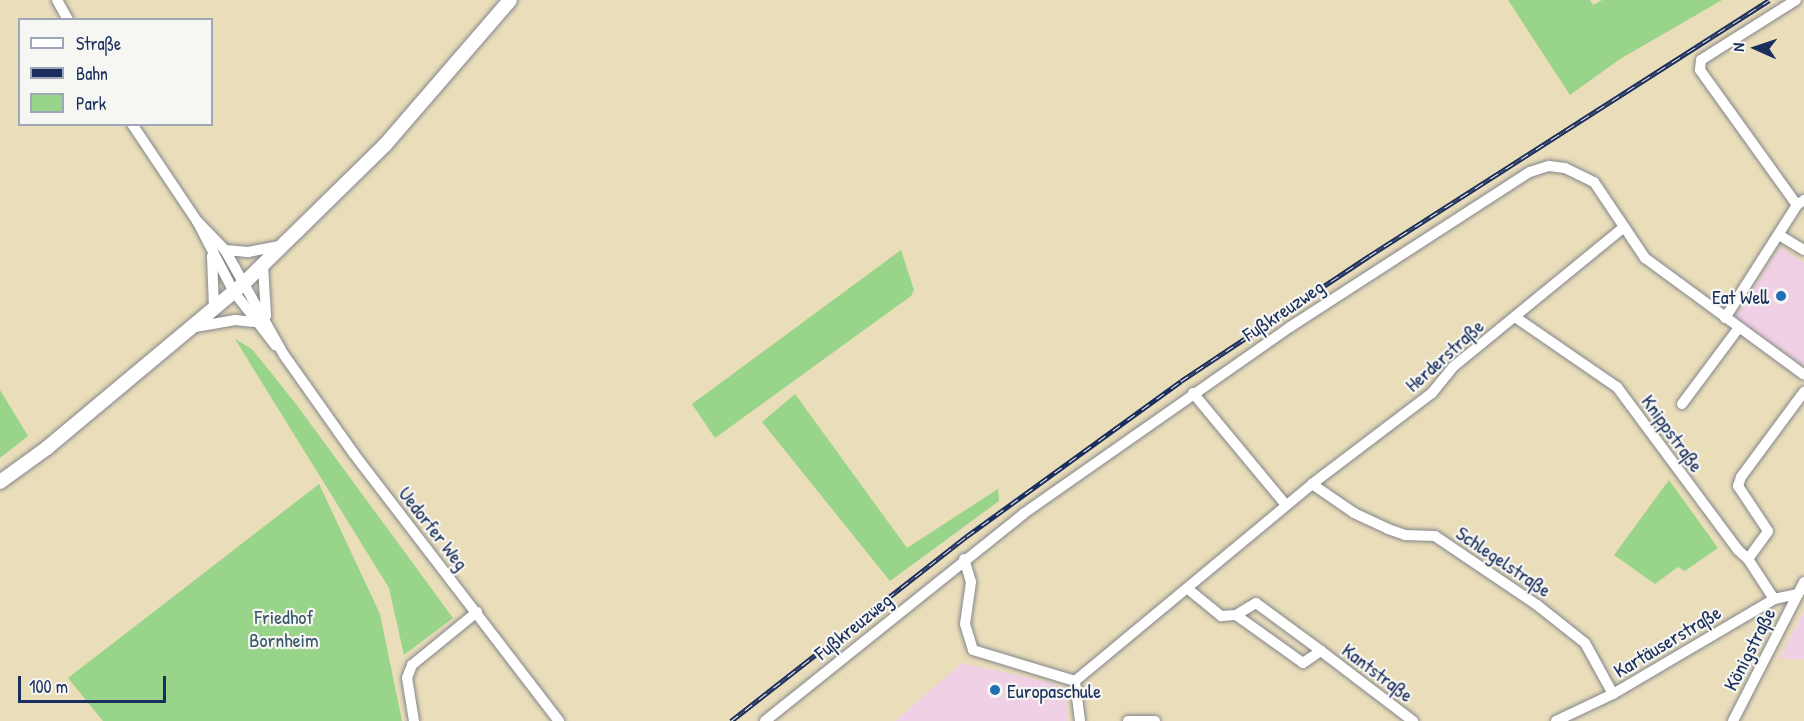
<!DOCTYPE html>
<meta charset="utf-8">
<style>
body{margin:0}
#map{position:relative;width:1804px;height:721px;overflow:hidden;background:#eaddba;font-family:"Patrick Hand",sans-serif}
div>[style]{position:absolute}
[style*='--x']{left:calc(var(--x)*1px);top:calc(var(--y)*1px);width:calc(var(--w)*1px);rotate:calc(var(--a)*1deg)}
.built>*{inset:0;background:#f0d0e5}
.green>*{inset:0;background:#98d489}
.roads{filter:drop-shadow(0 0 2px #82868c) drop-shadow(0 0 2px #82868c)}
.minor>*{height:10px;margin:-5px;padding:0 5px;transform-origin:5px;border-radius:5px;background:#fff}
.major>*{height:14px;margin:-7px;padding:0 7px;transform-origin:7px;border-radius:7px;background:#fff}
.rail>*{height:5px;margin-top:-2.5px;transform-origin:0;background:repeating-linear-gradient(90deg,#f6f6f2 0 9px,#1b2f5e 0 18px);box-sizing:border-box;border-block:2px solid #1b2f5e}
.dots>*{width:16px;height:16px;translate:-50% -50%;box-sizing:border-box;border:3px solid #f6f6f2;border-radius:50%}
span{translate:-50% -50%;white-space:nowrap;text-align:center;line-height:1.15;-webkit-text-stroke:4.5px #f6f6f2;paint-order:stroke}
.poi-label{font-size:20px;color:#1b2f5e}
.right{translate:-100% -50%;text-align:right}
.left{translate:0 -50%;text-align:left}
.street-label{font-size:20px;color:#1b2f5e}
.park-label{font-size:20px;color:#3a5869}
.legend{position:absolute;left:18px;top:18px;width:195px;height:108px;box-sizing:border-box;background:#f6f6f2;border:2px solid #9ea6b7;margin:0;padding:8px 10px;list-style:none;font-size:18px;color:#1b2f5e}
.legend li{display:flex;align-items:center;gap:12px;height:30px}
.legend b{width:30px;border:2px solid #9ea6b7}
.north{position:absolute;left:1726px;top:18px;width:60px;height:60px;-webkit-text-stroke:4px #f6f6f2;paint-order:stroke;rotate:273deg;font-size:16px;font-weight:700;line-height:24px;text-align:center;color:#1b2f5e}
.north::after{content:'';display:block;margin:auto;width:21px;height:27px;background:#1b2f5e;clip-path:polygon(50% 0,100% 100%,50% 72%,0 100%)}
.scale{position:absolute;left:18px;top:676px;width:148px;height:27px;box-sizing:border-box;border:3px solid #1b2f5e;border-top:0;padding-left:8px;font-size:18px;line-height:21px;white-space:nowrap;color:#1b2f5e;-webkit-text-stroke:4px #f6f6f2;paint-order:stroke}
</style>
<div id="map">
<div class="built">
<i style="clip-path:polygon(1780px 247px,1804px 263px,1804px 365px,1735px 318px)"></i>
<i style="clip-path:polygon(1804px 611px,1804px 660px,1779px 658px)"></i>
<i style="clip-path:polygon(962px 663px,1053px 683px,1066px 697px,1068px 721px,895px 721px)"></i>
</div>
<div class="green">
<i style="clip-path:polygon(1508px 0,1590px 0,1593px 5px,1602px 0,1722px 0,1620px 59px,1570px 95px)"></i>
<i style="clip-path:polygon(901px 250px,914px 290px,911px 296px,715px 438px,692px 404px)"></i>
<i style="clip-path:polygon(235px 339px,252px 349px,296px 404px,453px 618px,404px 655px,389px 588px)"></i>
<i style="clip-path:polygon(0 390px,28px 436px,0 458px)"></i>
<i style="clip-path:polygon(795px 394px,907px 548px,998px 489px,999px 501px,890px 581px,762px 422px)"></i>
<i style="clip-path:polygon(1669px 480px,1718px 548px,1685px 571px,1678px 567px,1655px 584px,1614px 555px)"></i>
<i style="clip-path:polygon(319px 484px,380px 614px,402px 721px,103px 721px,68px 678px)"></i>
</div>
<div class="roads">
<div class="minor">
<i style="--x:57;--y:0;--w:23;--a:61"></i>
<i style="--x:1796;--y:0;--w:112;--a:147.7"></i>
<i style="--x:1701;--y:60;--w:10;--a:96"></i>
<i style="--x:1700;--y:70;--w:166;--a:54.3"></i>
<i style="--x:132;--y:124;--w:117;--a:56.2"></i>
<i style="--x:197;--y:221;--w:80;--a:62.5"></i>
<i style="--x:234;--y:292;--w:68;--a:52.1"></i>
<i style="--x:197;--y:221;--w:40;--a:46"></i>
<i style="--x:225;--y:250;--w:120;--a:60.7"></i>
<i style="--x:284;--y:355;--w:121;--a:54.7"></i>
<i style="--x:354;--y:454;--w:337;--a:52.5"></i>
<i style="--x:1779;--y:235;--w:29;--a:31"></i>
<i style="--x:225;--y:250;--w:23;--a:5"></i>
<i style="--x:248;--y:252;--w:36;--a:-11"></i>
<i style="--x:212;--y:256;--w:53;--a:87.8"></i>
<i style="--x:263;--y:265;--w:51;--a:86.6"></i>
<i style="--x:1515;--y:317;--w:124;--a:34.5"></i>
<i style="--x:1617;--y:387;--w:203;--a:53.4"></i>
<i style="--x:1738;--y:550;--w:13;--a:42"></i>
<i style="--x:1748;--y:559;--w:48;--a:57"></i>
<i style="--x:1725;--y:318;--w:134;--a:-57.5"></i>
<i style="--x:1797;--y:205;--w:9;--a:-36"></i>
<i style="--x:195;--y:327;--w:41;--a:-9.9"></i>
<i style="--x:235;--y:320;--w:19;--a:6"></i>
<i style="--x:1193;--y:393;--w:146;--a:50.3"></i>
<i style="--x:1682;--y:404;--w:94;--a:-53.3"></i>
<i style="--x:1312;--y:484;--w:51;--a:34.6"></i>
<i style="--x:1354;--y:513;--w:38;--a:25"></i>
<i style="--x:1388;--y:529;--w:18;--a:19"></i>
<i style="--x:1405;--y:535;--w:30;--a:2"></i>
<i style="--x:1435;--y:536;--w:123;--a:34.1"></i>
<i style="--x:1537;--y:605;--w:61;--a:38.4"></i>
<i style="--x:1585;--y:643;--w:58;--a:61.2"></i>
<i style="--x:964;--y:559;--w:24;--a:73"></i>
<i style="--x:971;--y:582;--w:42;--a:98.1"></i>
<i style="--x:965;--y:624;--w:27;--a:73"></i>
<i style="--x:973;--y:650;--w:107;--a:16.9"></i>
<i style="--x:1748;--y:559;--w:34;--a:-54"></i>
<i style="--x:1768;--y:531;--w:54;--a:-123.7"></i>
<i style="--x:1738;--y:486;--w:9;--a:-72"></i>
<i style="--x:1741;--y:477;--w:106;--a:-53.5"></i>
<i style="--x:1188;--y:589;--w:43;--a:39.3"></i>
<i style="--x:1221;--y:616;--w:15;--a:-4"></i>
<i style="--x:1236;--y:615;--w:82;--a:35.6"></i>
<i style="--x:1303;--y:663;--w:22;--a:-34"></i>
<i style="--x:1321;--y:651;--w:116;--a:37.3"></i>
<i style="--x:1236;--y:615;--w:23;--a:-31"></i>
<i style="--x:1256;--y:603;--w:81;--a:36.4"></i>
<i style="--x:1075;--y:681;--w:308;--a:-39.7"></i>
<i style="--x:1312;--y:484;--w:151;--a:-37.2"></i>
<i style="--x:1432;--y:393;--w:33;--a:-51"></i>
<i style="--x:1453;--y:367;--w:221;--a:-39.3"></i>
<i style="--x:1075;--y:681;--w:40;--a:82.9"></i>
<i style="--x:414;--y:721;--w:44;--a:-99.2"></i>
<i style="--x:407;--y:678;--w:14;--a:-69"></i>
<i style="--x:412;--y:665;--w:84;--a:-39.2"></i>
<i style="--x:765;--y:721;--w:331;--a:-38.7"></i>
<i style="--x:1023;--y:514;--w:326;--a:-35"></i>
<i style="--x:1290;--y:327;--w:286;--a:-32.9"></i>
<i style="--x:1530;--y:172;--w:20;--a:-18"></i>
<i style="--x:1549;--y:166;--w:16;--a:7"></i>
<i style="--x:1565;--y:168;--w:32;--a:26"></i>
<i style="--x:1594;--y:182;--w:92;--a:56.1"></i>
<i style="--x:1645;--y:258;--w:197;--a:36.3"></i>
<i style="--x:1128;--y:721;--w:27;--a:0"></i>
<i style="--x:1556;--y:721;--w:63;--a:-25.3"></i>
<i style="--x:1613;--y:694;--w:187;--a:-30.5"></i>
<i style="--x:1774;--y:599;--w:25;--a:-12"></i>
<i style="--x:1733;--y:721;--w:156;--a:-62.9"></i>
</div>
<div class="major">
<i style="--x:0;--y:482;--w:58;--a:-35.9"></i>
<i style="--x:47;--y:448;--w:257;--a:-39.9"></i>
<i style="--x:244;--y:283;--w:197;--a:-44.4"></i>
<i style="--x:385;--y:145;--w:191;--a:-49.2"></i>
</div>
</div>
<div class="rail">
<i style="--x:731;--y:721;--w:300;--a:-38.1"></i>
<i style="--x:967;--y:536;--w:264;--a:-35.9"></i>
<i style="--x:1181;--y:381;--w:226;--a:-33.6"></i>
<i style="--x:1369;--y:256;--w:475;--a:-32.6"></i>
</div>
<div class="dots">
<i style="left:1781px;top:296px;background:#1f6fb2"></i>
<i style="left:995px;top:690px;background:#1f6fb2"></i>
</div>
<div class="poi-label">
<span class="right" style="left:1769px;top:296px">Eat Well</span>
<span class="left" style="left:1007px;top:690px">Europaschule</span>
</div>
<div class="street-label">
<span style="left:1283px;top:310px;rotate:-34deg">Fußkreuzweg</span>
<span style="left:1444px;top:355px;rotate:-42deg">Herderstraße</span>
<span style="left:1673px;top:433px;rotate:54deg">Knippstraße</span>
<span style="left:434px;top:528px;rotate:52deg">Uedorfer Weg</span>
<span style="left:1504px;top:561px;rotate:34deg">Schlegelstraße</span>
<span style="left:853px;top:626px;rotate:-39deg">Fußkreuzweg</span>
<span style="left:1667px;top:641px;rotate:-31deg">Kartäuserstraße</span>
<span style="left:1749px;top:649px;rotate:-63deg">Königstraße</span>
<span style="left:1378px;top:672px;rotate:37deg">Kantstraße</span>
</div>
<div class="park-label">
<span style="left:284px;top:628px">Friedhof<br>Bornheim</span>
</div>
<ul class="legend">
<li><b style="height:8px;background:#fff"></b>Straße</li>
<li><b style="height:8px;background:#1b2f5e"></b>Bahn</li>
<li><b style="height:16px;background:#98d489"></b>Park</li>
</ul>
<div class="north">N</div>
<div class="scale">100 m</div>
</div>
